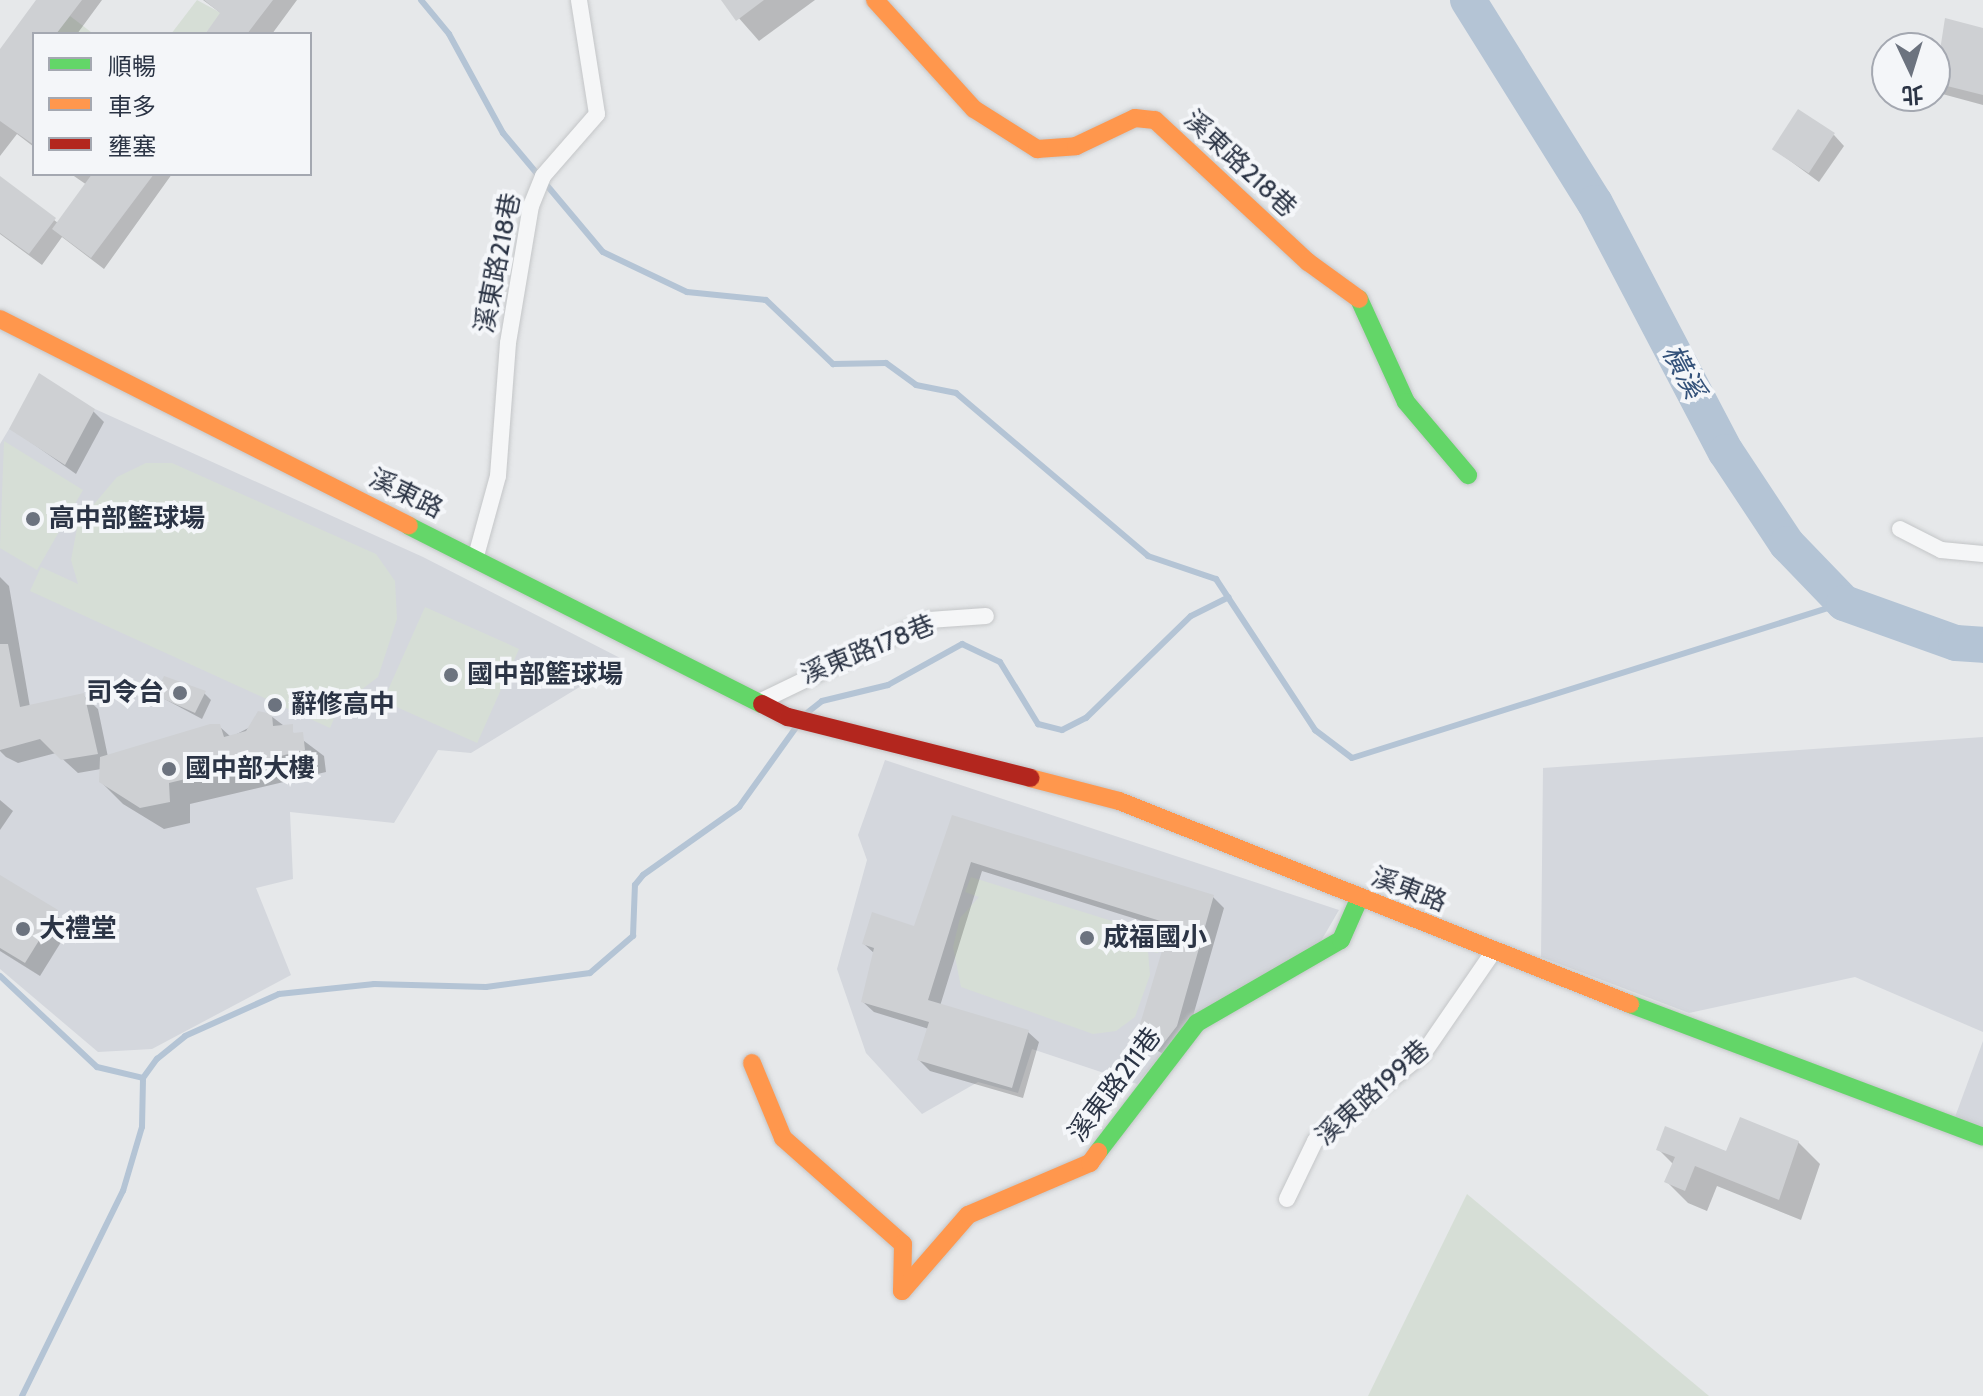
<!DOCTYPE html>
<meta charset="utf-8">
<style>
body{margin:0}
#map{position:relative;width:1983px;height:1396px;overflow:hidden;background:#e6e8ea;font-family:Cabin,"Noto Sans TC",sans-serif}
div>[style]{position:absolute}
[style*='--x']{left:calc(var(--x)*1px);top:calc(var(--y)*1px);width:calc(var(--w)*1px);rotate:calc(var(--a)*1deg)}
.built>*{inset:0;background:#d4d7dd}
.green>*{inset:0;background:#d6ded6;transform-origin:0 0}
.shadow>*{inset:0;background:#0003}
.stream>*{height:6px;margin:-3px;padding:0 3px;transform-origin:3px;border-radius:3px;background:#b4c4d5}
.river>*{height:36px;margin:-18px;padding:0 18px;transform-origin:18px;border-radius:18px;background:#b4c4d5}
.building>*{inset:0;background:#ced0d3;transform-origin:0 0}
.roads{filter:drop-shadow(0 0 2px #c4c6c8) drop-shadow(0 0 2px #c4c6c8)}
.street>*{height:16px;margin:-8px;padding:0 8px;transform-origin:8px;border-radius:8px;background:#f5f6f7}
.fast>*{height:18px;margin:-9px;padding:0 9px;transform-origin:9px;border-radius:9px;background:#63d668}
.slow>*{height:18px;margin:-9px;padding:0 9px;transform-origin:9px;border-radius:9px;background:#ff974d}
.jam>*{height:18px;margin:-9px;padding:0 9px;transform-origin:9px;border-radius:9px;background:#b3261e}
.dots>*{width:22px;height:22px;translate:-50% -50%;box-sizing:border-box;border:4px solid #f4f6f9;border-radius:50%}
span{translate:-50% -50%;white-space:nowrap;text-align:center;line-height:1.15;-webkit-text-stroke:8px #f4f6f9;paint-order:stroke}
.street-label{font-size:26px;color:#2b3445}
.poi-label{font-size:26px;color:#2b3445;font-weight:700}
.left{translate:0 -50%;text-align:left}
.right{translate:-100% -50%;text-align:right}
.water-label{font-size:28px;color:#34527a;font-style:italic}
.legend{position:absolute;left:32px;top:32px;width:280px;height:144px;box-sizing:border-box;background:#f4f6f9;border:2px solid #a4a8b1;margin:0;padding:10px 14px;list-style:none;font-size:24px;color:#2b3445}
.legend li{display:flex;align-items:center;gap:16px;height:40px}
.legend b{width:40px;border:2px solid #a4a8b1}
.north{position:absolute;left:1871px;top:32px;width:80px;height:80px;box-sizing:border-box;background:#f4f6f9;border:2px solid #a4a8b1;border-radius:50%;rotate:176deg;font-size:22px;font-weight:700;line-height:32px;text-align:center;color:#2b3445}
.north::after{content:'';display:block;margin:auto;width:28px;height:36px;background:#6c737f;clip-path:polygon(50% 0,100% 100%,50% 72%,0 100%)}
</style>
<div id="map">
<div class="built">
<i style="clip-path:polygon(95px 409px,423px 557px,624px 660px,471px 753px,438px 750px,394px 823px,290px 812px,293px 879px,256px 888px,291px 975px,152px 1049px,98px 1052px,0 969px,0 444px,9px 429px)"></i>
<i style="clip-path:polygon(1983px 737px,1983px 1032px,1855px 977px,1689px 1013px,1541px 957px,1543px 768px)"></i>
<i style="clip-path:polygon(885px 760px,1339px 910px,1321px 941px,1187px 1023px,1137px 1084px,1032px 1049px,1018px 1093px,978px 1082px,922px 1114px,866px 1053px,837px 969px,867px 860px,858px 835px)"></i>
<i style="clip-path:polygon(1983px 1041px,1983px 1128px,1955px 1117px)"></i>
</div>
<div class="green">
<i style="clip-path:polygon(197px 0,221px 13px,205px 34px,171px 34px)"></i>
<i style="clip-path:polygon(70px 16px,91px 32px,89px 34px,56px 34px)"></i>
<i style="clip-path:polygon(4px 441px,83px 490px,37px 570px,0 548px)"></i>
<i style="clip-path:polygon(146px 463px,172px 463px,376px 554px,395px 581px,397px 619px,378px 677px,339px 707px,330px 728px,30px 591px,41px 567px,78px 584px,71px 560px,78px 523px,117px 477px)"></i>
<i style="left:425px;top:607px;width:103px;height:103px;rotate:24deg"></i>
<i style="clip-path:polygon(971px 877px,1163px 937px,1158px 953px,1148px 951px,1150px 975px,1135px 1017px,1116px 1031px,1093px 1034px,961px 987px,953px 947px,960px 918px,979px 897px,965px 892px)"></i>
<i style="clip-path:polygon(1467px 1194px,1709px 1396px,1368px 1396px)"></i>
</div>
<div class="shadow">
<i style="clip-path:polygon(39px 0,102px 0,77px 34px,34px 34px,34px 147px,17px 134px,0 156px,0 53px)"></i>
<i style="clip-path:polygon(203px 0,297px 0,272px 34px,207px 34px,222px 14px)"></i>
<i style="clip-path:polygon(723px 0,815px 0,759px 41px)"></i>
<i style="clip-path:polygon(1946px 21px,1983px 30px,1983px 105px,1935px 92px)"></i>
<i style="clip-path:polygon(1834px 135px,1844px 146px,1819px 182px,1774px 149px)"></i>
<i style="clip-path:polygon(71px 174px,172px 174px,104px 269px,62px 237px,42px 265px,0 234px,0 179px,58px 223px,87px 185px)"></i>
<i style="clip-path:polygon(93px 411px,104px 422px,76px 474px,12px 429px)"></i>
<i style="clip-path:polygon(0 577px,9px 586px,30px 707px,83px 695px,98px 709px,108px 757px,219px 726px,231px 737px,271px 716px,324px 756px,326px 772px,190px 804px,190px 823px,164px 829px,123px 804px,101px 782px,101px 769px,78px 773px,56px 753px,18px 763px,6px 757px,0 751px)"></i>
<i style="clip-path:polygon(204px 693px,211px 700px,202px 719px,157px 695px)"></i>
<i style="clip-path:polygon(0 800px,13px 811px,0 830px)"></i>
<i style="clip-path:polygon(954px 817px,1213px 897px,1224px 908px,1187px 1037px,1171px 1058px,1137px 1040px,1171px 930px,982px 871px,940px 1006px,1028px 1032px,1039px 1042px,1023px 1098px,930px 1071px,919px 1060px,929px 1029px,874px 1012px,863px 1002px,875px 954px,864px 944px,915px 929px)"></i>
<i style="clip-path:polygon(0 877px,71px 926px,40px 976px,0 951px)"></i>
<i style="clip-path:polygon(1798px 1142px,1820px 1164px,1801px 1220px,1717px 1186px,1707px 1211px,1688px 1203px,1667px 1182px,1674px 1165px,1658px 1149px,1727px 1153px)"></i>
</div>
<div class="stream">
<i style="--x:421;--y:0;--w:44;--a:50.5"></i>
<i style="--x:449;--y:34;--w:113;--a:61.4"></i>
<i style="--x:503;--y:133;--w:155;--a:50"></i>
<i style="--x:603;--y:252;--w:93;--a:25.5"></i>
<i style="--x:687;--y:292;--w:79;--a:5.8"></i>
<i style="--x:766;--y:300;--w:93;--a:43.7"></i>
<i style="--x:833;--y:364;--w:53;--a:-1.1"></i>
<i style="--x:886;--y:363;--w:37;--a:36"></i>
<i style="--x:916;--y:385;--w:41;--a:11.3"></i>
<i style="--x:956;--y:393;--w:252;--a:40.3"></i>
<i style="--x:1148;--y:556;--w:72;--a:18.7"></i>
<i style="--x:1216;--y:579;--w:181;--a:56.7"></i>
<i style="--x:1315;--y:730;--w:46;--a:37.1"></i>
<i style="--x:1352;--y:758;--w:516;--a:-17.49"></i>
<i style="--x:803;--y:716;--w:24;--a:-38"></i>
<i style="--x:822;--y:701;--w:68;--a:-13.6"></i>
<i style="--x:888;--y:685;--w:85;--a:-29"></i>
<i style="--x:962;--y:644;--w:42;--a:25.3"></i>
<i style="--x:1000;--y:662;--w:73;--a:58.5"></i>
<i style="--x:1038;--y:724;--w:25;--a:14"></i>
<i style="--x:1062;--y:730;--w:27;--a:-27"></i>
<i style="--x:1086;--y:718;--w:146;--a:-44.2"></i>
<i style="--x:1191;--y:616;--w:42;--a:-26.6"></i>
<i style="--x:0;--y:976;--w:133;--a:43.2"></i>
<i style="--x:97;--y:1067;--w:47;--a:13.4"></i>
<i style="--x:22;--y:1396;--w:229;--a:-63.8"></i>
<i style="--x:123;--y:1191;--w:67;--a:-73.5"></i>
<i style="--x:142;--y:1127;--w:49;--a:-88.8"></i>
<i style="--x:143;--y:1078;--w:24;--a:-54"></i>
<i style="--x:157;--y:1059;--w:36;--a:-39"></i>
<i style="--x:185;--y:1036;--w:103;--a:-24.1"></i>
<i style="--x:279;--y:994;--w:96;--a:-6"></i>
<i style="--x:374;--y:984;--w:112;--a:1.5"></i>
<i style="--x:486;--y:987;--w:105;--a:-7.7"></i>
<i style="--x:590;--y:973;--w:57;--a:-40.7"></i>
<i style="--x:633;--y:936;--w:51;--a:-87.8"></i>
<i style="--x:635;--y:885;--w:13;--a:-51"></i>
<i style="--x:643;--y:875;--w:118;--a:-35.3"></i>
<i style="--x:739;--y:807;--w:100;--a:-54.4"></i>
</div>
<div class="river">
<i style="--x:1468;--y:0;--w:239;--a:58"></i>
<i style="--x:1595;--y:203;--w:281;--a:62.3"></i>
<i style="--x:1726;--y:452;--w:110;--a:56.5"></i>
<i style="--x:1787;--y:544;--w:82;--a:46"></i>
<i style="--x:1844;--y:603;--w:119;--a:19.7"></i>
<i style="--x:1956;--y:643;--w:27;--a:4"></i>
</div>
<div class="building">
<i style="clip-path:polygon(36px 0,82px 0,56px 34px,34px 34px,34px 145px,0 121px,0 49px)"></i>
<i style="clip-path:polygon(204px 0,273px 0,247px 34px,205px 34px,220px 13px)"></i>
<i style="clip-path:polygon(721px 0,764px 0,736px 21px)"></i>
<i style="clip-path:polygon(1945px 18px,1983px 28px,1983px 95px,1935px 83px)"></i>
<i style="left:1798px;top:109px;width:44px;height:48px;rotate:33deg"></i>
<i style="clip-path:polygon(92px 174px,154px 174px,91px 258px,52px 229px)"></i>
<i style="clip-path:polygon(0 176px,56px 218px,29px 254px,0 233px)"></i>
<i style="clip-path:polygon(39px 373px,95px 409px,65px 465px,9px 429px)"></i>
<i style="clip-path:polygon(0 644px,8px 644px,20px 707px,84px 693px,98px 754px,61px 760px,40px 739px,0 750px)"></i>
<i style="clip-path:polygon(164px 676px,206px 691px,195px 713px,155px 695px)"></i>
<i style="clip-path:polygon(258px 711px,272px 714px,273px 726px,293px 724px,293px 733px,303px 732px,305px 750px,169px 783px,170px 802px,140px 808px,99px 782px,100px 757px,210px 724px,220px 724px,224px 737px,246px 731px)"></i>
<i style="clip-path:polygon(952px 815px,1214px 895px,1177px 1026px,1160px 1048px,1135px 1041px,1170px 924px,971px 862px,928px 1000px,1029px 1030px,1012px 1088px,917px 1060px,929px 1022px,861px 1002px,874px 948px,862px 944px,872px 912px,914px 926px)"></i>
<i style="clip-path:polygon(0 875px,58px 910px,25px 963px,0 948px)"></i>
<i style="clip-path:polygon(1740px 1117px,1799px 1141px,1779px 1200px,1695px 1166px,1685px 1191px,1664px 1182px,1675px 1157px,1656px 1150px,1665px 1126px,1726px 1151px)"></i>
</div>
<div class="roads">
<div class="street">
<i style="--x:1900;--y:529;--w:46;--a:27.1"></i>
<i style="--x:1941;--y:550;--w:42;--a:5.4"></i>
<i style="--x:476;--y:556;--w:83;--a:-74.6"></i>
<i style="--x:498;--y:476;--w:133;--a:-85.7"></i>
<i style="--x:508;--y:343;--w:139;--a:-80.5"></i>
<i style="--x:531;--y:206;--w:32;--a:-68"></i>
<i style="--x:543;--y:176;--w:82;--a:-48.9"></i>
<i style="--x:597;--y:114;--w:115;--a:-99"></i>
<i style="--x:757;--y:703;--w:191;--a:-25.8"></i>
<i style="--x:929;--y:620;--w:57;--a:-4"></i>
<i style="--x:1287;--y:1199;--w:64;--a:-64.2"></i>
<i style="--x:1315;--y:1141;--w:139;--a:-38.9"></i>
<i style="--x:1423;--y:1054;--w:124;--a:-55.5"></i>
</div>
<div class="fast">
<i style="--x:1359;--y:299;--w:113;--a:65.5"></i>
<i style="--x:1406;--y:402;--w:96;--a:49.7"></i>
<i style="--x:409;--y:526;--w:395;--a:26.8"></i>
<i style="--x:1630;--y:1004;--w:377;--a:20.6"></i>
<i style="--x:1098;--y:1152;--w:163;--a:-52.5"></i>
<i style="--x:1197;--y:1023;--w:166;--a:-30"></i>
<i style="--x:1341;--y:940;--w:45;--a:-66.3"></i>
</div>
<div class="slow">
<i style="--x:875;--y:0;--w:147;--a:47.8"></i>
<i style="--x:974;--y:109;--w:75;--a:32.4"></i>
<i style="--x:1037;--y:149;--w:39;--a:-4"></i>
<i style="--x:1076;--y:146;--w:65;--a:-25.4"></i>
<i style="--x:1135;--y:118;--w:20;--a:6"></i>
<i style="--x:1155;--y:120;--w:209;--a:42.9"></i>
<i style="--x:1308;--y:262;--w:63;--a:36"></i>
<i style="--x:0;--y:319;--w:458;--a:26.8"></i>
<i style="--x:1030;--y:778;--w:92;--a:14.5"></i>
<i style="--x:1119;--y:801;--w:550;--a:21.67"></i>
<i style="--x:752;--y:1063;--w:81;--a:67.5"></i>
<i style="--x:783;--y:1138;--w:160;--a:41.5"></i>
<i style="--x:903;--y:1244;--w:47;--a:91.2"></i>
<i style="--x:902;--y:1291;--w:101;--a:-49"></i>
<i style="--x:968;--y:1215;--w:133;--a:-23.1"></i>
<i style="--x:1090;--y:1163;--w:14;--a:-54"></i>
</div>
<div class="jam">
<i style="--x:762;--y:704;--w:29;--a:27"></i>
<i style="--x:788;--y:717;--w:250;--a:14.1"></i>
</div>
</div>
<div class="dots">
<i style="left:33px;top:519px;background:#6c737f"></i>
<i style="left:451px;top:675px;background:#6c737f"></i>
<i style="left:180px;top:693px;background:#6c737f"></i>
<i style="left:275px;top:705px;background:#6c737f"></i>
<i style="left:169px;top:769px;background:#6c737f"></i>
<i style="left:23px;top:929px;background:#6c737f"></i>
<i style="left:1087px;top:938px;background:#6c737f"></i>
</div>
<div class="street-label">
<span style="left:1240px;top:164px;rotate:43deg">溪東路218巷</span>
<span style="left:498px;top:263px;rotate:-79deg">溪東路218巷</span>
<span style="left:406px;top:494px;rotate:26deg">溪東路</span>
<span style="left:868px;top:650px;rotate:-22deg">溪東路178巷</span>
<span style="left:1409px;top:890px;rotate:21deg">溪東路</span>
<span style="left:1115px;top:1085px;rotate:-53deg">溪東路211巷</span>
<span style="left:1373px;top:1093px;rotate:-42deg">溪東路199巷</span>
</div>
<div class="poi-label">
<span class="left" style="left:49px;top:519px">高中部籃球場</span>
<span class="left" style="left:467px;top:675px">國中部籃球場</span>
<span class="right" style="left:164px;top:693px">司令台</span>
<span class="left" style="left:291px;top:705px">辭修高中</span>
<span class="left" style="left:185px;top:769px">國中部大樓</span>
<span class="left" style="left:39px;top:929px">大禮堂</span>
<span class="left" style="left:1103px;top:938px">成福國小</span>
</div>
<div class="water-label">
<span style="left:1684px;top:371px;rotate:62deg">橫溪</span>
</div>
<ul class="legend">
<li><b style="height:10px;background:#63d668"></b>順暢</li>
<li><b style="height:10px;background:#ff974d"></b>車多</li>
<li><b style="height:10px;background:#b3261e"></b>壅塞</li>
</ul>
<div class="north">北</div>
</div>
